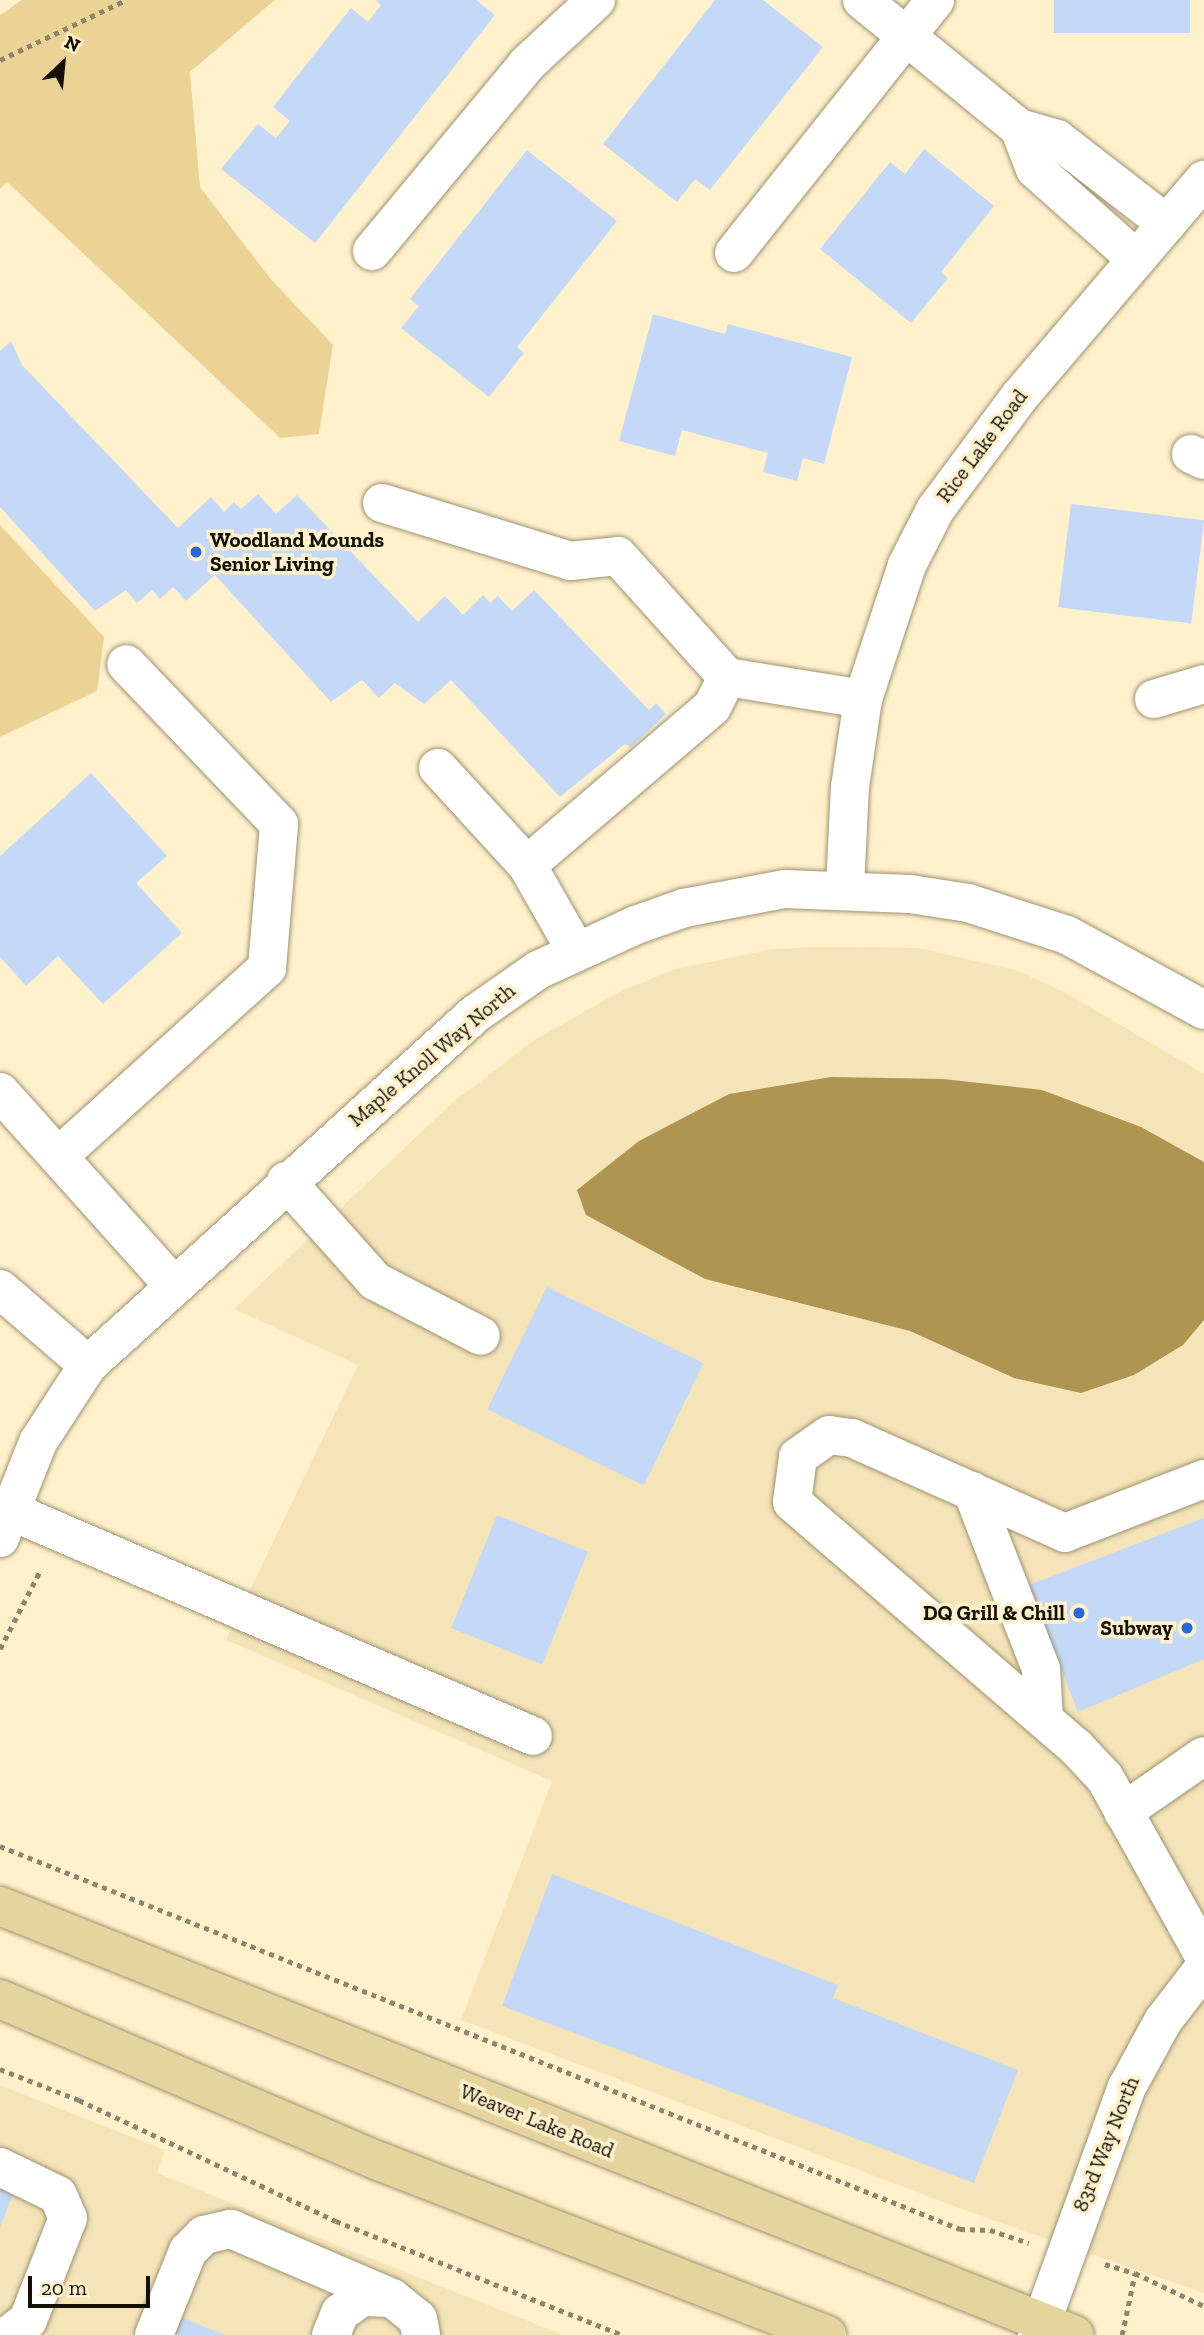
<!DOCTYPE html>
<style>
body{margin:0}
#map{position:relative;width:1204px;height:2335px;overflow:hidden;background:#fef1cc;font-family:"Zilla Slab",serif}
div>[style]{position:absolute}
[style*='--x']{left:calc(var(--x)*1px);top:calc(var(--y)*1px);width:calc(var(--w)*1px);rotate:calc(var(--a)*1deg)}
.built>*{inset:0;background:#f4e4b8}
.green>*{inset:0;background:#ead394}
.water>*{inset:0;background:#ae9652}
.building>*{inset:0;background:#c4d8f8;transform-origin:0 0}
.path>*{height:4.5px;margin-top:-2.25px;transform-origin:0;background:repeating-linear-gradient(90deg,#8e856c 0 5px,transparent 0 10px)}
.roads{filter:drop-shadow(0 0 2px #9f9371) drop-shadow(0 0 2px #9f9371)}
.minor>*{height:38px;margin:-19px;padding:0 19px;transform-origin:19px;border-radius:19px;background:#fff}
.major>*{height:38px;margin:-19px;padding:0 19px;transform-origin:19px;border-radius:19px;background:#e6d49f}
.dots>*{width:19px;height:19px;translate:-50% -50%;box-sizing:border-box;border:4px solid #fef1cc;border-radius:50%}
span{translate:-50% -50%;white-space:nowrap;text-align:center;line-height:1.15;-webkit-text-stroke:7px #fef1cc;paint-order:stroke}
.street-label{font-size:21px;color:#141004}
.poi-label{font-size:21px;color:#141004;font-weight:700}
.left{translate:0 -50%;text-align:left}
.right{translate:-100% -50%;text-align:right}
.north{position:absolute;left:28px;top:28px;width:70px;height:70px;-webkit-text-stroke:5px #fef1cc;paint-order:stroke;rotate:26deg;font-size:19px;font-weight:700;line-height:28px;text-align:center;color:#141004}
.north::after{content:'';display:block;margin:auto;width:24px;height:32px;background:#141004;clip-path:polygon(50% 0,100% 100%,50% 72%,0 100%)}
.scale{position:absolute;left:28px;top:2276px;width:122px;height:32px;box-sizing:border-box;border:4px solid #141004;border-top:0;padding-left:9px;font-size:21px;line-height:24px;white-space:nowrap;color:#141004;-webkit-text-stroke:5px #fef1cc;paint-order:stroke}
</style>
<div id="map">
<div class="built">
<i style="clip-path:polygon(818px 947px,919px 948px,1019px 971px,1066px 993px,1204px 1074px,1204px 2293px,975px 2214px,461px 2020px,552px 1781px,226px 1640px,358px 1365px,234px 1309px,453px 1102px,536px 1039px,623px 990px,676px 969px,773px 949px)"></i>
<i style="clip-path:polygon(0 2085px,165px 2150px,157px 2173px,563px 2335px,0 2335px)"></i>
</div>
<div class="green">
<i style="clip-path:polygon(22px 0,275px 0,190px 72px,200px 187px,270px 278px,333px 345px,319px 434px,280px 438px,7px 182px,0 189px,0 15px)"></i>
<i style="clip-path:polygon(0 525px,104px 637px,97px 691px,0 737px)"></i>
</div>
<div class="water">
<i style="clip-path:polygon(831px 1077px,943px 1079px,1042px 1090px,1141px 1127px,1204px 1162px,1204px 1320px,1183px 1345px,1134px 1375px,1081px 1393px,1014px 1378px,910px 1331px,705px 1279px,586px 1215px,577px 1190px,639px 1141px,729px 1094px)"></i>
</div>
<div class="building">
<i style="clip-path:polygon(375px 0,476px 0,495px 15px,315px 243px,221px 169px,258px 124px,276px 138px,290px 121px,273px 107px,351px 8px,368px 22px,381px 5px)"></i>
<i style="clip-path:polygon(715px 0,763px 0,823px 47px,710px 190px,695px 179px,677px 202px,603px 144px)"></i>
<i style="left:1054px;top:0;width:136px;height:33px"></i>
<i style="clip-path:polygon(924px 149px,994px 206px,941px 272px,948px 278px,911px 323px,820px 249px,890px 162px,905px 174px)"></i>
<i style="clip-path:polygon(527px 150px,617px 221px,517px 347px,524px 353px,489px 397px,401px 328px,419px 306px,410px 299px)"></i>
<i style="clip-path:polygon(653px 314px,725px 334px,728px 324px,852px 357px,824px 464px,803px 458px,797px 481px,763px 472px,768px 453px,682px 430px,675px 456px,619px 441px)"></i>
<i style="clip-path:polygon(11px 341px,22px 365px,178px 528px,211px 497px,224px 512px,234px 502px,241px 509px,258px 494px,276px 514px,297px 495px,418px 622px,445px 596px,463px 615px,483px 595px,490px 603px,498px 596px,512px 611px,534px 590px,649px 710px,656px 703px,666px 714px,631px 747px,625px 744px,560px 797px,451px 680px,424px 704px,395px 683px,379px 698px,362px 680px,331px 702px,215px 575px,186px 601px,173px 587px,160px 599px,152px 590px,137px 603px,126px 590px,95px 611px,0 507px,0 351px)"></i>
<i style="left:1071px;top:504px;width:134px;height:104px;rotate:7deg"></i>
<i style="clip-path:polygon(91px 773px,167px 856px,136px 883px,182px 933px,103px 1004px,58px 956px,26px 986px,0 957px,0 856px)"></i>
<i style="left:547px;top:1287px;width:174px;height:136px;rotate:26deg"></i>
<i style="left:497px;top:1515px;width:98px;height:122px;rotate:22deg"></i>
<i style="clip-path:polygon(1204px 1518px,1204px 1659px,1078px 1712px,1029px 1585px)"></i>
<i style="clip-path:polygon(552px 1874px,838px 1985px,833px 1998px,1018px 2070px,974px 2183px,502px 2006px)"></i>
<i style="clip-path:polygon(0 2183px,15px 2189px,0 2227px)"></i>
<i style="clip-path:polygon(176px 2315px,225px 2335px,168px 2335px)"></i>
</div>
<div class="path">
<i style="--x:0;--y:60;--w:140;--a:-25.5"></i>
<i style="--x:0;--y:1649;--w:90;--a:-62.9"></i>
<i style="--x:0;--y:1846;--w:1034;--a:21.75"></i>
<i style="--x:960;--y:2229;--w:30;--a:2"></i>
<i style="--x:990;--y:2230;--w:41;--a:18.4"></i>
<i style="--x:0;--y:2069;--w:85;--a:21.4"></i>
<i style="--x:79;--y:2100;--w:284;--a:25.2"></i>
<i style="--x:336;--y:2221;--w:308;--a:21.7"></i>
<i style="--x:1105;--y:2264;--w:31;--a:17"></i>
<i style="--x:1135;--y:2273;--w:76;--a:25.6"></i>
<i style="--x:1122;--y:2335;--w:63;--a:-78.2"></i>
</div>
<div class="roads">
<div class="minor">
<i style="--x:862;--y:0;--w:203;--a:39.2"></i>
<i style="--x:1019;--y:128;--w:40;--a:16"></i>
<i style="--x:1057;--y:139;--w:139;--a:37.7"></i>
<i style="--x:1019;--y:128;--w:44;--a:68.7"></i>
<i style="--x:1035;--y:169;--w:135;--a:41.7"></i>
<i style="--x:372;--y:251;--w:243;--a:-50.3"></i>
<i style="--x:527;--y:64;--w:94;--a:-42.8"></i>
<i style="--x:734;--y:253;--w:323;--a:-51.5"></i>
<i style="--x:1191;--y:454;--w:14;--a:25"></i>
<i style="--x:382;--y:503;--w:197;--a:17.1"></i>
<i style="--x:570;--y:561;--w:48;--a:-5.9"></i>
<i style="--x:618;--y:556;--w:163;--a:48"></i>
<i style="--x:727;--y:677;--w:138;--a:9.2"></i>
<i style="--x:1154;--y:699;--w:52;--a:-16.7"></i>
<i style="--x:438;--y:768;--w:132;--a:47.5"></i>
<i style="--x:845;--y:888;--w:101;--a:-87.2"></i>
<i style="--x:850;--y:787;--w:89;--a:-81.6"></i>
<i style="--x:863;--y:699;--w:141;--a:-71.8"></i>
<i style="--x:907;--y:565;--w:62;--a:-63"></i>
<i style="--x:935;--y:510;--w:142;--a:-53.3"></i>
<i style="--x:1020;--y:396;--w:284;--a:-49.6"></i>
<i style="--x:576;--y:951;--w:99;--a:-119.7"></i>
<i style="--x:527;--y:865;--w:243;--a:-40.5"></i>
<i style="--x:712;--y:707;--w:34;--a:-63"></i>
<i style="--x:0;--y:1092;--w:258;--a:48.1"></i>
<i style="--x:60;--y:1155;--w:279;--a:-42.1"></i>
<i style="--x:267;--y:968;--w:144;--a:-85.2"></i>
<i style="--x:279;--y:824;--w:221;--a:-133.7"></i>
<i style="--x:286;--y:1181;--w:134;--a:48.3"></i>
<i style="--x:375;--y:1281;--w:119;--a:27.4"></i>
<i style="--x:0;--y:1289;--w:116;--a:40.8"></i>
<i style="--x:1204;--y:1479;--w:149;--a:158.8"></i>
<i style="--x:1065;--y:1533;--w:233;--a:-156"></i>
<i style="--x:852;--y:1438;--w:23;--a:-173"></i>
<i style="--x:829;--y:1435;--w:38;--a:145"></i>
<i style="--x:798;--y:1457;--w:45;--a:97.6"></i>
<i style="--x:792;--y:1502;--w:375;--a:40.8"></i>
<i style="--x:1076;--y:1747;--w:42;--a:46.9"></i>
<i style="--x:1105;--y:1778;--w:204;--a:60.9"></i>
<i style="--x:972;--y:1491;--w:191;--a:68.8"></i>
<i style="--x:1041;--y:1669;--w:50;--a:86.6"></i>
<i style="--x:13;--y:1512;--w:566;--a:23.3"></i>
<i style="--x:0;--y:1538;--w:103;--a:-68.4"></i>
<i style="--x:38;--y:1442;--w:92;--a:-57"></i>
<i style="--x:88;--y:1365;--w:522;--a:-42.21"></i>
<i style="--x:475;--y:1014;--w:77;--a:-34.9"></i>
<i style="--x:538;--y:970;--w:108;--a:-24.7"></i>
<i style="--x:636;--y:925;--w:51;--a:-19.5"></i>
<i style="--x:684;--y:908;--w:103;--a:-10.7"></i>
<i style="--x:785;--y:889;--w:125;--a:2.3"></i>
<i style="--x:910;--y:894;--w:59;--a:8.8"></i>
<i style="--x:968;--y:903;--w:104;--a:17.9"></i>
<i style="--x:1067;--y:935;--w:156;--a:28.7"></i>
<i style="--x:1123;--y:1812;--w:98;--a:-34.7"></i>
<i style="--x:0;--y:2167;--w:64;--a:25.8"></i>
<i style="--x:58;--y:2195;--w:25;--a:67"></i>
<i style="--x:68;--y:2218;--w:110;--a:111.4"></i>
<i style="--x:28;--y:2320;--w:24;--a:142"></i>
<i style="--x:154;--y:2335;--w:91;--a:-68"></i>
<i style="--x:188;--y:2251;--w:23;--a:-45"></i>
<i style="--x:204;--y:2235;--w:28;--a:-13"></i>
<i style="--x:231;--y:2229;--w:175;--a:23.2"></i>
<i style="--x:331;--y:2335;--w:24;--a:-68"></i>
<i style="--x:340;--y:2313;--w:27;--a:-36"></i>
<i style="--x:362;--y:2297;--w:30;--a:2"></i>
<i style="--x:392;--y:2298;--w:33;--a:39"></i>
<i style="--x:418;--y:2319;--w:16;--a:79"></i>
<i style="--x:1037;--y:2335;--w:264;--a:-70.1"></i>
<i style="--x:1127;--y:2087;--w:75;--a:-61.4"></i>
<i style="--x:1163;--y:2021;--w:67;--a:-52.3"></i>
</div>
<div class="major">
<i style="--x:0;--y:1906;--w:1157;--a:21.76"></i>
<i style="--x:0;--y:1999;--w:409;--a:23.2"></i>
<i style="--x:376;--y:2160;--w:484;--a:21.2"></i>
</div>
</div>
<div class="dots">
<i style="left:196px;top:552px;background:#276ad6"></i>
<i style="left:1079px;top:1613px;background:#276ad6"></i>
<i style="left:1187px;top:1628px;background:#276ad6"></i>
</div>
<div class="street-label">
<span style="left:982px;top:446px;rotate:-53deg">Rice Lake Road</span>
<span style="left:432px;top:1055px;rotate:-40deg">Maple Knoll Way North</span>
<span style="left:537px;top:2121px;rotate:22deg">Weaver Lake Road</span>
<span style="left:1106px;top:2144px;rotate:-68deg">83rd Way North</span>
</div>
<div class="poi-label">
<span class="left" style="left:210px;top:552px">Woodland Mounds<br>Senior Living</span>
<span class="right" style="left:1065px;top:1613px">DQ Grill &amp; Chill</span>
<span class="right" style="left:1173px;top:1628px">Subway</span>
</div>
<div class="north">N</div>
<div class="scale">20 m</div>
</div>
